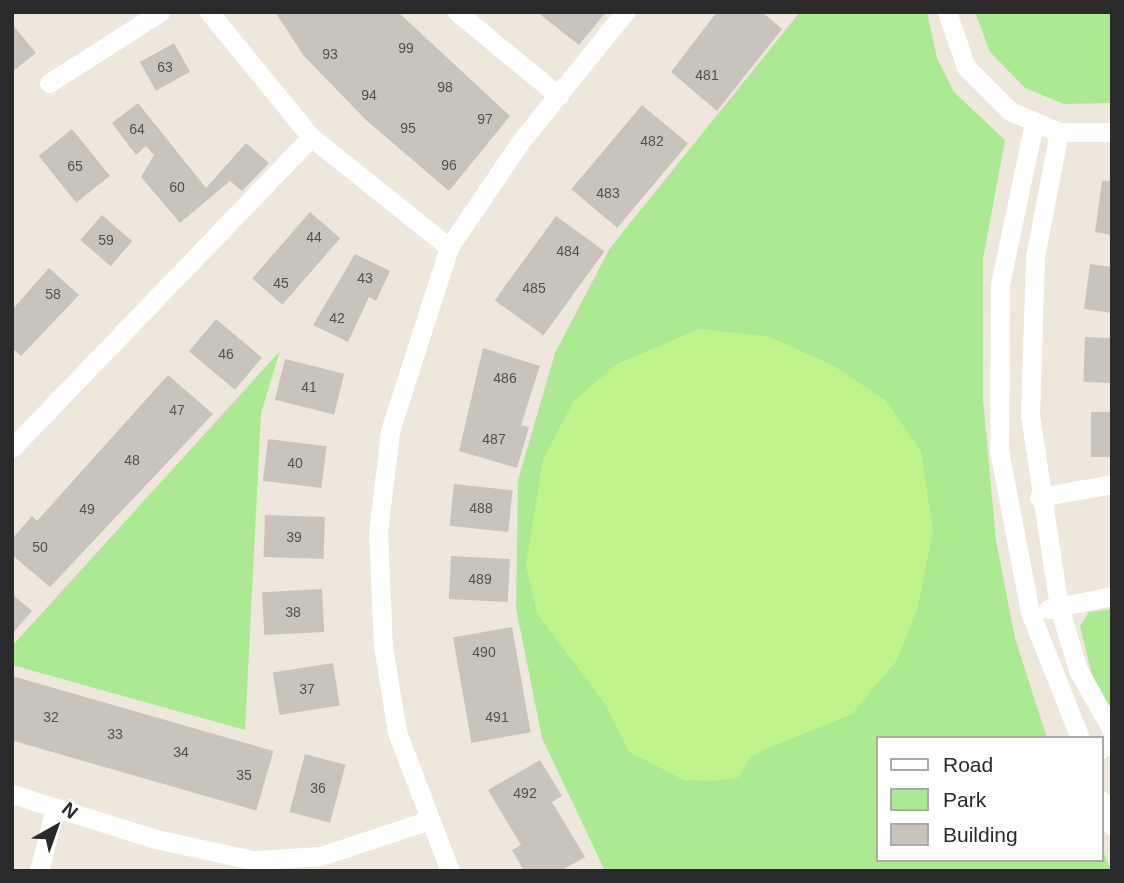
<!DOCTYPE html>
<style>
body{margin:0}
#map{position:relative;width:1124px;height:883px;overflow:hidden;background:#eee7db;font-family:Helvetica,sans-serif}
div>[style]{position:absolute}
[style*='--x']{left:calc(var(--x)*1px);top:calc(var(--y)*1px);width:calc(var(--w)*1px);rotate:calc(var(--a)*1deg)}
.green>*{inset:0;background:#abea92}
.pitch>*{inset:0;background:#c1f38c}
.building>*{inset:0;background:#c9c4bb;transform-origin:0 0}
.minor>*{height:19px;margin:-9.5px;padding:0 9.5px;transform-origin:9.5px;border-radius:9.5px;background:#fff}
span{translate:-50% -50%;white-space:nowrap;text-align:center;line-height:1.15;-webkit-text-stroke:5px #fff;paint-order:stroke}
.number-label{font-size:14px;color:#52504e}
.number-label span{-webkit-text-stroke-width:0}
.frame{position:absolute;inset:0;border:14px solid #2a2a2a;pointer-events:none}
.legend{position:absolute;left:876px;top:736px;width:228px;height:126px;box-sizing:border-box;background:#fff;border:2px solid #aaa;margin:0;padding:9px 12px;list-style:none;font-size:21px;color:#2a2a2a}
.legend li{display:flex;align-items:center;gap:14px;height:35px}
.legend b{width:35px;border:2px solid #aaa}
.north{position:absolute;left:21px;top:792px;width:70px;height:70px;-webkit-text-stroke:5px #fff;paint-order:stroke;rotate:40deg;font-size:19px;font-weight:700;line-height:28px;text-align:center;color:#2a2a2a}
.north::after{content:'';display:block;margin:auto;width:24px;height:32px;background:#2a2a2a;clip-path:polygon(50% 0,100% 100%,50% 72%,0 100%)}
</style>
<div id="map">
<div class="green">
<i style="clip-path:polygon(800px 12px,927px 12px,937px 58px,954px 92px,1005px 140px,983px 259px,983px 399px,996px 541px,1015px 638px,1047px 738px,877px 738px,877px 860px,1101px 860px,1101px 847px,1112px 871px,605px 871px,542px 738px,516px 608px,518px 480px,555px 353px,610px 248px)"></i>
<i style="clip-path:polygon(975px 12px,1112px 12px,1112px 103px,1064px 104px,1025px 88px,990px 52px)"></i>
<i style="clip-path:polygon(280px 351px,261px 413px,245px 730px,12px 665px,12px 646px)"></i>
<i style="clip-path:polygon(1112px 609px,1112px 714px,1094px 683px,1080px 626px,1089px 612px)"></i>
</div>
<div class="pitch">
<i style="clip-path:polygon(699px 329px,770px 337px,834px 366px,885px 400px,921px 451px,933px 532px,917px 610px,897px 660px,852px 714px,765px 749px,750px 758px,739px 777px,714px 781px,684px 780px,629px 752px,604px 702px,537px 614px,526px 565px,543px 459px,574px 401px,617px 364px)"></i>
</div>
<div class="building">
<i style="clip-path:polygon(275px 12px,398px 12px,510px 116px,449px 191px,366px 120px,304px 56px)"></i>
<i style="clip-path:polygon(537px 12px,606px 12px,579px 45px)"></i>
<i style="clip-path:polygon(717px 12px,762px 12px,782px 29px,717px 111px,671px 72px)"></i>
<i style="clip-path:polygon(12px 24px,36px 53px,12px 72px)"></i>
<i style="left:174px;top:43px;width:33px;height:39px;rotate:61deg"></i>
<i style="clip-path:polygon(138px 103px,206px 188px,246px 143px,269px 163px,242px 191px,230px 181px,180px 223px,141px 177px,154px 155px,146px 146px,136px 155px,112px 123px)"></i>
<i style="left:642px;top:105px;width:60px;height:110px;rotate:40deg"></i>
<i style="left:72px;top:129px;width:60px;height:43px;rotate:51deg"></i>
<i style="clip-path:polygon(1102px 181px,1112px 181px,1112px 235px,1095px 232px)"></i>
<i style="left:310px;top:212px;width:40px;height:88px;rotate:41deg"></i>
<i style="left:102px;top:215px;width:40px;height:33px;rotate:41deg"></i>
<i style="left:556px;top:216px;width:60px;height:104px;rotate:36deg"></i>
<i style="clip-path:polygon(355px 254px,390px 271px,376px 301px,369px 297px,348px 342px,313px 325px)"></i>
<i style="clip-path:polygon(1090px 264px,1112px 267px,1112px 313px,1084px 309px)"></i>
<i style="clip-path:polygon(49px 268px,79px 295px,21px 356px,12px 348px,12px 310px)"></i>
<i style="left:216px;top:319px;width:60px;height:42px;rotate:40deg"></i>
<i style="left:1085px;top:337px;width:27px;height:45px;rotate:2deg"></i>
<i style="clip-path:polygon(483px 348px,540px 366px,521px 425px,529px 427px,517px 468px,459px 451px)"></i>
<i style="left:285px;top:359px;width:61px;height:42px;rotate:14deg"></i>
<i style="clip-path:polygon(168px 375px,213px 414px,50px 587px,12px 555px,12px 539px,32px 516px,37px 521px)"></i>
<i style="left:1091px;top:412px;width:21px;height:45px"></i>
<i style="left:268px;top:439px;width:59px;height:42px;rotate:7deg"></i>
<i style="left:454px;top:484px;width:59px;height:42px;rotate:6deg"></i>
<i style="left:265px;top:515px;width:60px;height:42px;rotate:2deg"></i>
<i style="left:451px;top:556px;width:59px;height:43px;rotate:3deg"></i>
<i style="left:322px;top:589px;width:43px;height:60px;rotate:87deg"></i>
<i style="clip-path:polygon(12px 594px,32px 611px,12px 634px)"></i>
<i style="left:512px;top:627px;width:107px;height:60px;rotate:80deg"></i>
<i style="left:333px;top:663px;width:43px;height:61px;rotate:81deg"></i>
<i style="left:12px;top:676px;width:272px;height:62px;rotate:16deg"></i>
<i style="left:305px;top:754px;width:42px;height:60px;rotate:15deg"></i>
<i style="clip-path:polygon(540px 760px,562px 796px,552px 802px,585px 857px,561px 871px,524px 871px,512px 850px,521px 845px,488px 790px)"></i>
</div>
<div class="minor">
<i style="--x:209;--y:12;--w:161;--a:50.8"></i>
<i style="--x:311;--y:137;--w:176;--a:38.6"></i>
<i style="--x:457;--y:12;--w:132;--a:39.5"></i>
<i style="--x:947;--y:12;--w:58;--a:70.9"></i>
<i style="--x:966;--y:67;--w:62;--a:45"></i>
<i style="--x:1010;--y:111;--w:53;--a:23.2"></i>
<i style="--x:1059;--y:132;--w:53;--a:0"></i>
<i style="--x:49;--y:83;--w:132;--a:-32.6"></i>
<i style="--x:1034;--y:123;--w:166;--a:101.9"></i>
<i style="--x:1000;--y:285;--w:165;--a:90.3"></i>
<i style="--x:999;--y:450;--w:165;--a:79.2"></i>
<i style="--x:1030;--y:612;--w:136;--a:68.4"></i>
<i style="--x:1059;--y:132;--w:127;--a:100.9"></i>
<i style="--x:1035;--y:257;--w:158;--a:91.8"></i>
<i style="--x:1030;--y:415;--w:194;--a:81.4"></i>
<i style="--x:1059;--y:607;--w:66;--a:73.2"></i>
<i style="--x:1078;--y:670;--w:69;--a:60.5"></i>
<i style="--x:12;--y:448;--w:431;--a:-46.1"></i>
<i style="--x:1039;--y:497;--w:74;--a:-10.1"></i>
<i style="--x:1048;--y:609;--w:65;--a:-11.5"></i>
<i style="--x:1101;--y:749;--w:13;--a:-29"></i>
<i style="--x:12;--y:794;--w:151;--a:17.4"></i>
<i style="--x:156;--y:839;--w:98;--a:12.3"></i>
<i style="--x:252;--y:860;--w:69;--a:-3.3"></i>
<i style="--x:321;--y:856;--w:111;--a:-18.4"></i>
<i style="--x:1101;--y:800;--w:28;--a:67"></i>
<i style="--x:39;--y:871;--w:65;--a:-75.7"></i>
<i style="--x:450;--y:871;--w:149;--a:-110.9"></i>
<i style="--x:397;--y:732;--w:87;--a:-99.2"></i>
<i style="--x:383;--y:646;--w:114;--a:-92.5"></i>
<i style="--x:378;--y:532;--w:102;--a:-83.2"></i>
<i style="--x:390;--y:431;--w:193;--a:-72.2"></i>
<i style="--x:449;--y:247;--w:128;--a:-55.8"></i>
<i style="--x:521;--y:141;--w:166;--a:-51.1"></i>
</div>
<div class="number-label">
<span style="left:406px;top:48px">99</span>
<span style="left:330px;top:54px">93</span>
<span style="left:165px;top:67px">63</span>
<span style="left:707px;top:75px">481</span>
<span style="left:445px;top:87px">98</span>
<span style="left:369px;top:95px">94</span>
<span style="left:485px;top:119px">97</span>
<span style="left:408px;top:128px">95</span>
<span style="left:137px;top:129px">64</span>
<span style="left:652px;top:141px">482</span>
<span style="left:449px;top:165px">96</span>
<span style="left:75px;top:166px">65</span>
<span style="left:177px;top:187px">60</span>
<span style="left:608px;top:193px">483</span>
<span style="left:314px;top:237px">44</span>
<span style="left:106px;top:240px">59</span>
<span style="left:568px;top:251px">484</span>
<span style="left:365px;top:278px">43</span>
<span style="left:281px;top:283px">45</span>
<span style="left:534px;top:288px">485</span>
<span style="left:53px;top:294px">58</span>
<span style="left:337px;top:318px">42</span>
<span style="left:226px;top:354px">46</span>
<span style="left:505px;top:378px">486</span>
<span style="left:309px;top:387px">41</span>
<span style="left:177px;top:410px">47</span>
<span style="left:494px;top:439px">487</span>
<span style="left:132px;top:460px">48</span>
<span style="left:295px;top:463px">40</span>
<span style="left:481px;top:508px">488</span>
<span style="left:87px;top:509px">49</span>
<span style="left:294px;top:537px">39</span>
<span style="left:40px;top:547px">50</span>
<span style="left:480px;top:579px">489</span>
<span style="left:293px;top:612px">38</span>
<span style="left:484px;top:652px">490</span>
<span style="left:307px;top:689px">37</span>
<span style="left:51px;top:717px">32</span>
<span style="left:497px;top:717px">491</span>
<span style="left:115px;top:734px">33</span>
<span style="left:181px;top:752px">34</span>
<span style="left:244px;top:775px">35</span>
<span style="left:318px;top:788px">36</span>
<span style="left:525px;top:793px">492</span>
</div>
<div class="frame"></div>
<ul class="legend">
<li><b style="height:9px;background:#fff"></b>Road</li>
<li><b style="height:19px;background:#abea92"></b>Park</li>
<li><b style="height:19px;background:#c9c4bb"></b>Building</li>
</ul>
<div class="north">N</div>
</div>
